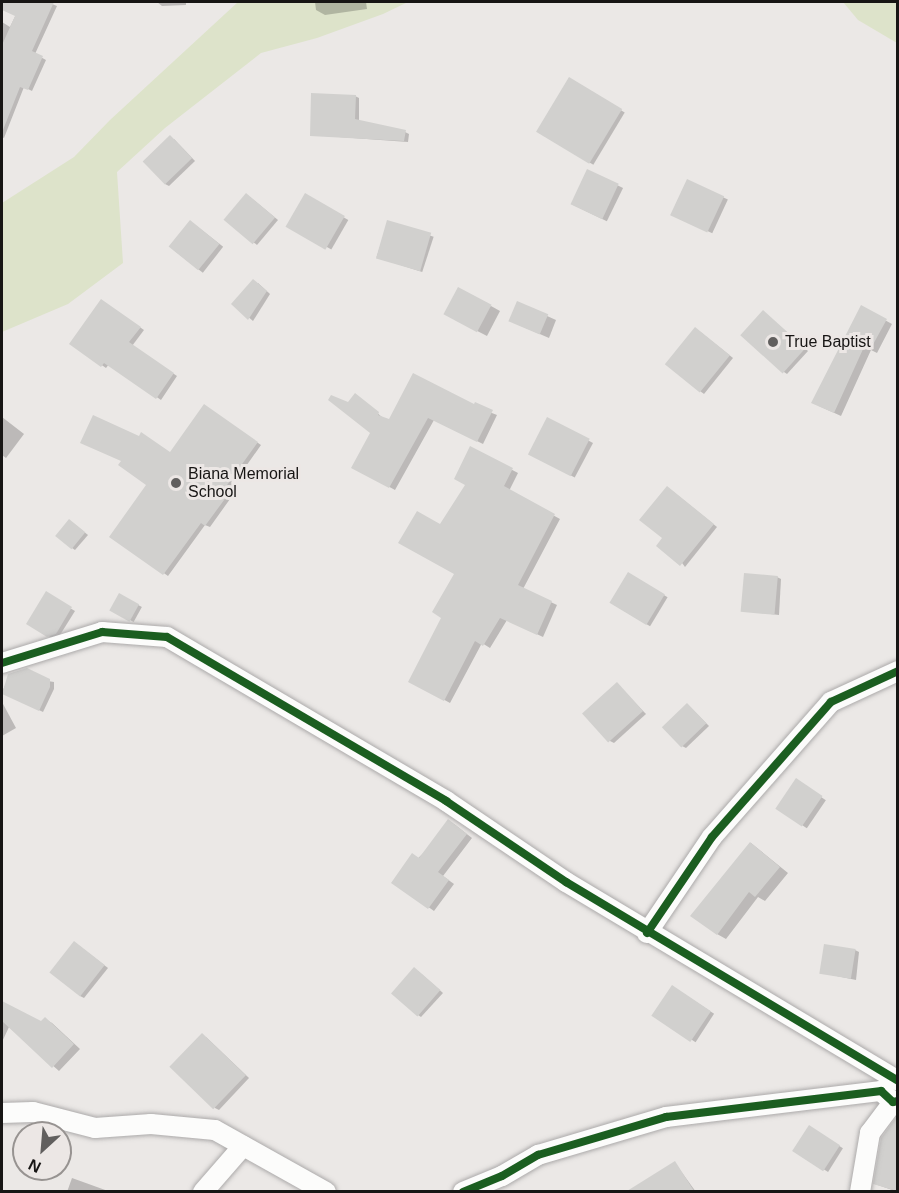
<!DOCTYPE html>
<style>
body{margin:0}
#map{position:relative;width:899px;height:1193px;overflow:hidden;background:#ebe8e6;font-family:Arial,sans-serif}
div>[style]{position:absolute}
[style*='--x']{left:calc(var(--x)*1px);top:calc(var(--y)*1px);width:calc(var(--w)*1px);rotate:calc(var(--a)*1deg)}
.green>*{inset:0;background:#dde3ca}
.shadow>*{inset:0;background:#0003;transform-origin:0 0}
.building>*{inset:0;background:#d1d0ce;transform-origin:0 0}
.roads{filter:drop-shadow(0 0 2px #acaaaa) drop-shadow(0 0 2px #acaaaa)}
.minor>*{height:20px;margin:-10px;padding:0 10px;transform-origin:10px;border-radius:10px;background:#fcfcfb}
.cycleway>*{height:8px;margin:-4px;padding:0 4px;transform-origin:4px;border-radius:4px;background:#1b5e20}
.dots>*{width:16px;height:16px;translate:-50% -50%;box-sizing:border-box;border:3px solid #ece7e5;border-radius:50%}
span{translate:-50% -50%;white-space:nowrap;text-align:center;line-height:1.15;-webkit-text-stroke:6px #ece7e5;paint-order:stroke}
.poi-label{font-size:16px;color:#171514}
.left{translate:0 -50%;text-align:left}
.frame{position:absolute;inset:0;border:3px solid #171514;pointer-events:none}
.north{position:absolute;left:12px;top:1121px;width:60px;height:60px;box-sizing:border-box;background:#ece7e5;border:2px solid #979391;border-radius:50%;rotate:206deg;font-size:16px;font-weight:700;line-height:24px;text-align:center;color:#171514}
.north::after{content:'';display:block;margin:auto;width:21px;height:27px;background:#615f5e;clip-path:polygon(50% 0,100% 100%,50% 72%,0 100%)}
</style>
<div id="map">
<div class="green">
<i style="clip-path:polygon(238px 2px,408px 2px,383px 14px,317px 38px,261px 53px,165px 128px,117px 172px,123px 263px,68px 304px,2px 332px,2px 203px,74px 157px,110px 120px)"></i>
<i style="clip-path:polygon(843px 2px,897px 2px,897px 43px,858px 20px)"></i>
</div>
<div class="shadow">
<i style="clip-path:polygon(22px 2px,47px 2px,57px 6px,35px 54px,46px 60px,32px 91px,24px 87px,4px 138px,2px 137px,2px 22px,10px 27px)"></i>
<i style="clip-path:polygon(157px 2px,186px 2px,186px 5px,162px 6px)"></i>
<i style="clip-path:polygon(315px 2px,366px 2px,367px 9px,325px 15px,316px 10px)"></i>
<i style="left:569px;top:79px;width:65px;height:61px;rotate:31deg"></i>
<i style="clip-path:polygon(355px 96px,359px 98px,359px 121px,405px 132px,409px 134px,408px 142px,311px 135px)"></i>
<i style="clip-path:polygon(174px 139px,195px 161px,169px 186px,165px 184px)"></i>
<i style="left:588px;top:171px;width:39px;height:37px;rotate:26deg"></i>
<i style="left:688px;top:181px;width:44px;height:37px;rotate:25deg"></i>
<i style="left:305px;top:195px;width:50px;height:34px;rotate:30deg"></i>
<i style="clip-path:polygon(250px 197px,278px 220px,257px 245px,225px 219px)"></i>
<i style="left:388px;top:222px;width:48px;height:37px;rotate:18deg"></i>
<i style="left:194px;top:224px;width:37px;height:33px;rotate:38deg"></i>
<i style="clip-path:polygon(258px 283px,270px 294px,253px 321px,233px 304px)"></i>
<i style="clip-path:polygon(105px 303px,144px 330px,132px 346px,177px 376px,161px 400px,109px 364px,106px 368px,71px 344px)"></i>
<i style="clip-path:polygon(518px 303px,556px 320px,549px 338px,519px 325px)"></i>
<i style="clip-path:polygon(491px 306px,500px 311px,487px 336px,454px 319px)"></i>
<i style="clip-path:polygon(861px 307px,892px 324px,877px 353px,871px 350px,841px 416px,819px 406px)"></i>
<i style="clip-path:polygon(767px 315px,808px 351px,787px 374px,784px 372px)"></i>
<i style="clip-path:polygon(699px 331px,733px 358px,704px 394px,700px 391px)"></i>
<i style="clip-path:polygon(360px 398px,383px 418px,390px 421px,474px 406px,497px 415px,483px 444px,434px 420px,395px 490px,353px 467px,372px 433px)"></i>
<i style="clip-path:polygon(209px 409px,261px 445px,225px 496px,230px 499px,210px 527px,205px 525px,168px 576px,111px 536px,170px 454px)"></i>
<i style="clip-path:polygon(2px 417px,24px 434px,6px 458px,2px 455px)"></i>
<i style="left:548px;top:419px;width:51px;height:39px;rotate:28deg"></i>
<i style="clip-path:polygon(471px 448px,518px 473px,509px 491px,560px 519px,523px 589px,557px 605px,543px 637px,507px 620px,490px 648px,482px 643px,450px 703px,410px 681px,443px 618px,456px 574px,440px 526px,467px 485px)"></i>
<i style="clip-path:polygon(671px 490px,717px 527px,685px 567px,664px 538px)"></i>
<i style="clip-path:polygon(73px 523px,88px 535px,75px 550px,72px 548px)"></i>
<i style="left:629px;top:574px;width:45px;height:34px;rotate:31deg"></i>
<i style="clip-path:polygon(777px 577px,781px 579px,779px 615px,744px 611px)"></i>
<i style="clip-path:polygon(46px 594px,75px 611px,60px 635px,52px 638px,28px 624px)"></i>
<i style="left:120px;top:595px;width:25px;height:17px;rotate:29deg"></i>
<i style="clip-path:polygon(10px 675px,54px 682px,54px 689px,43px 712px,2px 692px)"></i>
<i style="clip-path:polygon(617px 684px,646px 714px,614px 743px,610px 741px)"></i>
<i style="clip-path:polygon(2px 702px,16px 728px,2px 736px)"></i>
<i style="clip-path:polygon(688px 705px,709px 726px,686px 748px,682px 746px)"></i>
<i style="left:796px;top:780px;width:36px;height:34px;rotate:34deg"></i>
<i style="clip-path:polygon(454px 824px,472px 838px,443px 876px,454px 884px,434px 911px,393px 882px)"></i>
<i style="clip-path:polygon(751px 843px,788px 873px,765px 901px,758px 897px,726px 939px,717px 934px)"></i>
<i style="clip-path:polygon(78px 945px,108px 968px,84px 998px,80px 996px)"></i>
<i style="clip-path:polygon(855px 950px,859px 952px,856px 980px,822px 973px)"></i>
<i style="clip-path:polygon(418px 971px,443px 993px,421px 1017px,418px 1015px)"></i>
<i style="left:673px;top:987px;width:49px;height:34px;rotate:33deg"></i>
<i style="clip-path:polygon(2px 1002px,41px 1023px,45px 1019px,52px 1023px,80px 1049px,59px 1071px,9px 1027px,2px 1042px)"></i>
<i style="clip-path:polygon(206px 1037px,249px 1078px,219px 1110px,215px 1108px)"></i>
<i style="left:809px;top:1127px;width:40px;height:28px;rotate:32deg"></i>
<i style="clip-path:polygon(891px 1128px,898px 1130px,898px 1192px,875px 1184px)"></i>
<i style="clip-path:polygon(675px 1163px,696px 1192px,650px 1192px,644px 1183px)"></i>
<i style="clip-path:polygon(72px 1178px,108px 1191px,109px 1192px,67px 1192px)"></i>
</div>
<div class="building">
<i style="clip-path:polygon(2px 2px,54px 2px,32px 51px,43px 56px,28px 90px,20px 87px,3px 130px,2px 45px,15px 16px,2px 10px)"></i>
<i style="left:569px;top:77px;width:62px;height:64px;rotate:31deg"></i>
<i style="clip-path:polygon(311px 93px,356px 95px,355px 119px,406px 130px,404px 141px,310px 136px)"></i>
<i style="left:170px;top:135px;width:32px;height:38px;rotate:46deg"></i>
<i style="left:587px;top:169px;width:35px;height:39px;rotate:25deg"></i>
<i style="left:687px;top:179px;width:41px;height:40px;rotate:25deg"></i>
<i style="left:246px;top:193px;width:38px;height:35px;rotate:40deg"></i>
<i style="left:305px;top:193px;width:46px;height:39px;rotate:30deg"></i>
<i style="left:190px;top:220px;width:38px;height:34px;rotate:39deg"></i>
<i style="left:387px;top:220px;width:46px;height:40px;rotate:16deg"></i>
<i style="clip-path:polygon(253px 279px,267px 291px,248px 320px,231px 304px)"></i>
<i style="left:458px;top:287px;width:38px;height:31px;rotate:28deg"></i>
<i style="clip-path:polygon(101px 299px,141px 327px,129px 342px,174px 373px,156px 399px,104px 363px,101px 367px,69px 344px)"></i>
<i style="left:517px;top:301px;width:34px;height:22px;rotate:23deg"></i>
<i style="clip-path:polygon(861px 305px,887px 319px,870px 350px,864px 347px,834px 413px,811px 403px)"></i>
<i style="left:763px;top:310px;width:57px;height:34px;rotate:42deg"></i>
<i style="left:695px;top:327px;width:45px;height:48px;rotate:39deg"></i>
<i style="clip-path:polygon(413px 373px,474px 404px,475px 402px,493px 410px,477px 442px,428px 418px,389px 488px,351px 468px,370px 433px,328px 400px,331px 395px,348px 402px,355px 393px,379px 412px,378px 415px,389px 419px)"></i>
<i style="clip-path:polygon(204px 404px,258px 442px,222px 492px,227px 496px,205px 526px,201px 523px,163px 575px,109px 537px,146px 485px,118px 465px,121px 461px,80px 443px,93px 415px,139px 436px,141px 432px,170px 452px)"></i>
<i style="left:547px;top:417px;width:48px;height:42px;rotate:27deg"></i>
<i style="clip-path:polygon(470px 446px,513px 468px,504px 486px,555px 514px,518px 585px,552px 601px,537px 635px,500px 618px,483px 646px,475px 641px,444px 701px,408px 682px,441px 618px,432px 612px,454px 574px,398px 543px,417px 511px,440px 524px,465px 485px,454px 479px)"></i>
<i style="clip-path:polygon(667px 486px,714px 524px,680px 566px,656px 546px,662px 538px,639px 520px)"></i>
<i style="left:69px;top:519px;width:21px;height:22px;rotate:39deg"></i>
<i style="left:628px;top:572px;width:43px;height:36px;rotate:31deg"></i>
<i style="left:744px;top:573px;width:34px;height:39px;rotate:5deg"></i>
<i style="clip-path:polygon(46px 591px,72px 607px,56px 634px,47px 637px,26px 624px)"></i>
<i style="left:119px;top:593px;width:23px;height:20px;rotate:29deg"></i>
<i style="clip-path:polygon(27px 668px,50px 679px,50px 687px,39px 711px,2px 694px,8px 674px)"></i>
<i style="left:617px;top:682px;width:39px;height:47px;rotate:48deg"></i>
<i style="left:687px;top:703px;width:28px;height:35px;rotate:46deg"></i>
<i style="left:796px;top:778px;width:32px;height:37px;rotate:34deg"></i>
<i style="clip-path:polygon(448px 819px,467px 834px,438px 872px,449px 880px,428px 909px,391px 883px,412px 853px,419px 858px)"></i>
<i style="clip-path:polygon(750px 842px,780px 867px,755px 897px,749px 892px,717px 935px,690px 916px)"></i>
<i style="left:74px;top:941px;width:39px;height:40px;rotate:38deg"></i>
<i style="left:824px;top:944px;width:32px;height:30px;rotate:9deg"></i>
<i style="left:414px;top:967px;width:35px;height:35px;rotate:41deg"></i>
<i style="left:672px;top:985px;width:47px;height:37px;rotate:34deg"></i>
<i style="clip-path:polygon(2px 1001px,41px 1021px,45px 1017px,74px 1044px,52px 1068px,2px 1021px)"></i>
<i style="left:202px;top:1033px;width:61px;height:47px;rotate:44deg"></i>
<i style="clip-path:polygon(897px 1116px,897px 1191px,873px 1184px,881px 1138px)"></i>
<i style="left:809px;top:1125px;width:37px;height:31px;rotate:33deg"></i>
<i style="clip-path:polygon(675px 1161px,694px 1191px,627px 1191px)"></i>
</div>
<div class="roads">
<div class="minor">
<i style="--x:2;--y:663;--w:105;--a:-17.2"></i>
<i style="--x:102;--y:632;--w:65;--a:4.4"></i>
<i style="--x:167;--y:637;--w:324;--a:30.4"></i>
<i style="--x:446;--y:801;--w:145;--a:34"></i>
<i style="--x:566;--y:882;--w:387;--a:30.9"></i>
<i style="--x:647;--y:933;--w:116;--a:-55.9"></i>
<i style="--x:712;--y:837;--w:180;--a:-48.6"></i>
<i style="--x:831;--y:702;--w:74;--a:-24.8"></i>
<i style="--x:2;--y:1113;--w:31;--a:-2"></i>
<i style="--x:33;--y:1112;--w:64;--a:14.5"></i>
<i style="--x:95;--y:1128;--w:56;--a:-4.1"></i>
<i style="--x:151;--y:1124;--w:64;--a:5.4"></i>
<i style="--x:215;--y:1130;--w:127;--a:29.2"></i>
<i style="--x:203;--y:1192;--w:61;--a:-49"></i>
<i style="--x:463;--y:1192;--w:42;--a:-22.3"></i>
<i style="--x:502;--y:1176;--w:42;--a:-30.3"></i>
<i style="--x:538;--y:1155;--w:134;--a:-16.5"></i>
<i style="--x:666;--y:1117;--w:217;--a:-6.9"></i>
<i style="--x:881;--y:1091;--w:16;--a:43"></i>
<i style="--x:893;--y:1102;--w:5;--a:-11"></i>
<i style="--x:860;--y:1192;--w:60;--a:-80.4"></i>
<i style="--x:870;--y:1133;--w:39;--a:-53"></i>
</div>
</div>
<div class="cycleway">
<i style="--x:2;--y:663;--w:105;--a:-17.2"></i>
<i style="--x:102;--y:632;--w:65;--a:4.4"></i>
<i style="--x:167;--y:637;--w:324;--a:30.4"></i>
<i style="--x:446;--y:801;--w:145;--a:34"></i>
<i style="--x:566;--y:882;--w:387;--a:30.9"></i>
<i style="--x:647;--y:933;--w:116;--a:-55.9"></i>
<i style="--x:712;--y:837;--w:180;--a:-48.6"></i>
<i style="--x:831;--y:702;--w:74;--a:-24.8"></i>
<i style="--x:463;--y:1192;--w:42;--a:-22.3"></i>
<i style="--x:502;--y:1176;--w:42;--a:-30.3"></i>
<i style="--x:538;--y:1155;--w:134;--a:-16.5"></i>
<i style="--x:666;--y:1117;--w:217;--a:-6.9"></i>
<i style="--x:881;--y:1091;--w:16;--a:43"></i>
<i style="--x:893;--y:1102;--w:5;--a:-11"></i>
</div>
<div class="dots">
<i style="left:773px;top:342px;background:#615f5e"></i>
<i style="left:176px;top:483px;background:#615f5e"></i>
</div>
<div class="poi-label">
<span class="left" style="left:785px;top:342px">True Baptist</span>
<span class="left" style="left:188px;top:483px">Biana Memorial<br>School</span>
</div>
<div class="frame"></div>
<div class="north">N</div>
</div>
